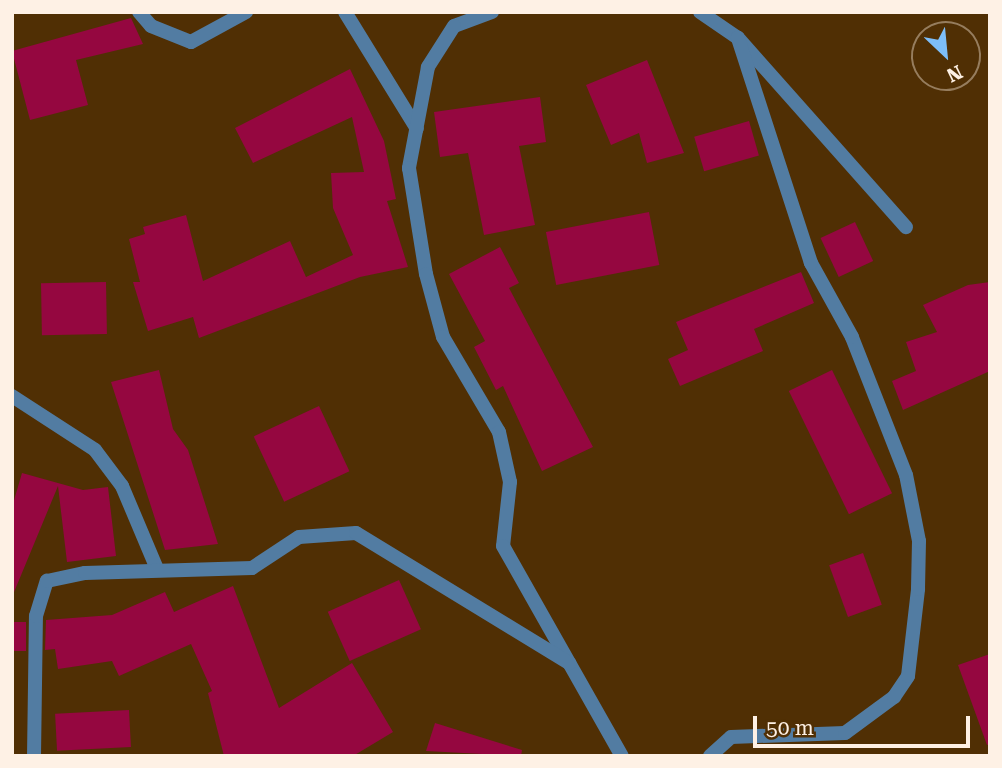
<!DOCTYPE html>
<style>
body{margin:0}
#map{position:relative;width:1002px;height:768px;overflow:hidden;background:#502f04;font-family:"Roboto Serif",serif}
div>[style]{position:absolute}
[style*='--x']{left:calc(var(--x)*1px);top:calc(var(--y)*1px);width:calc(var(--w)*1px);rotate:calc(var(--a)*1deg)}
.building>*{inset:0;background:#950740;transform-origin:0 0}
.street>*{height:14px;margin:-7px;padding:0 7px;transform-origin:7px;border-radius:7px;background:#527ca2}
span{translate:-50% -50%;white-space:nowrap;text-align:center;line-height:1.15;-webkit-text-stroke:7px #502f04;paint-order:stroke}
.frame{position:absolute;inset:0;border:14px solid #fef1e5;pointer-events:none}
.north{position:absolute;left:911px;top:21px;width:70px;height:70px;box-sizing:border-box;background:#502f04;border:2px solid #967d5e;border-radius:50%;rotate:154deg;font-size:19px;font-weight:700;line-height:28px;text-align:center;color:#fef1e5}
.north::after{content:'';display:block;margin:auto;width:24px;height:32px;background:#7dbef9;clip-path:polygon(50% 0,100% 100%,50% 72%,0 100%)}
.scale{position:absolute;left:753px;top:716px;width:217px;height:32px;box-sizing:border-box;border:4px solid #fef1e5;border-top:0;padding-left:9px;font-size:21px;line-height:24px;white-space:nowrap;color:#fef1e5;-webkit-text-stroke:5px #502f04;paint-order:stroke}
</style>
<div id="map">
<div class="building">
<i style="clip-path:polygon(131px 18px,143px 44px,76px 60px,88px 105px,30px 120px,12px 51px)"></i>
<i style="clip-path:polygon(647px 60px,684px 153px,647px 163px,639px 133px,611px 145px,586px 85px)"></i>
<i style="clip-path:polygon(350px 69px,384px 141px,396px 199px,387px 201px,408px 267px,360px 277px,199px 338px,193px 317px,148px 331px,133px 282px,140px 282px,129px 239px,145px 234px,143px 227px,186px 215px,203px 281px,290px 241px,306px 277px,353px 255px,333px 208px,331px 173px,364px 172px,352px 117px,253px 163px,235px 128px)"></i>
<i style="clip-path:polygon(540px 97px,546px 142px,519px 146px,535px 225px,484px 235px,468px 153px,440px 157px,434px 112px)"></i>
<i style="left:749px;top:121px;width:36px;height:57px;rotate:74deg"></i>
<i style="left:649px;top:212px;width:54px;height:105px;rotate:79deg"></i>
<i style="left:855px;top:222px;width:43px;height:38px;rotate:65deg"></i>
<i style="clip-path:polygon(500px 247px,519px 283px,509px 288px,593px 447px,542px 471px,503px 386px,496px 390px,474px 347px,485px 341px,449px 274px)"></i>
<i style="clip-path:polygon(801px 272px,814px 303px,754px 329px,763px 351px,680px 386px,668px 359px,688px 350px,676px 322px)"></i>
<i style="left:106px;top:282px;width:52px;height:65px;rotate:89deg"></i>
<i style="clip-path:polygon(990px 282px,990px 371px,903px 410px,892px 381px,916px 371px,906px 342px,937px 332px,923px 305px,968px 285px)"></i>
<i style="clip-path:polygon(159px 370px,173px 429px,188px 450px,218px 544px,165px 550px,111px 382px)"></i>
<i style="left:832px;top:370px;width:137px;height:48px;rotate:64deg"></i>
<i style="left:319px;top:406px;width:72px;height:72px;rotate:65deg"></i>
<i style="clip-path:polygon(22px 473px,83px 490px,108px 487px,116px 556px,67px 562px,58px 486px,12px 597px,12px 507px)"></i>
<i style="left:863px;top:553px;width:55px;height:36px;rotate:70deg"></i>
<i style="left:399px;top:580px;width:54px;height:78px;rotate:66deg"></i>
<i style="clip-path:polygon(233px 586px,279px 708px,352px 663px,393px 732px,353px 756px,224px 756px,208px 693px,212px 691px,191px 644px,119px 676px,112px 661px,58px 669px,55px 649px,45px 650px,46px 620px,112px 615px,165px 592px,174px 612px)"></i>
<i style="left:26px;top:622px;width:29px;height:14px;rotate:90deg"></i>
<i style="clip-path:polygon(990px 654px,990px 744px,987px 745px,958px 665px)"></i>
<i style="left:129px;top:710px;width:37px;height:74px;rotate:87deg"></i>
<i style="clip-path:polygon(435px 723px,522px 750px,521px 756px,426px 751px)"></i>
</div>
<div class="street">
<i style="--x:139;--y:12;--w:18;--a:49"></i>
<i style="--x:151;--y:26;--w:43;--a:21.8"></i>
<i style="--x:191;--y:42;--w:63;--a:-28.6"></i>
<i style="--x:345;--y:12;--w:137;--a:58.4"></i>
<i style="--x:492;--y:12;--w:40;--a:159.8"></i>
<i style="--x:454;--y:26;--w:49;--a:122.4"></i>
<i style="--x:428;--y:67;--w:103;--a:100.7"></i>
<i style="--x:409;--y:168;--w:107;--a:80.9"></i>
<i style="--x:426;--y:274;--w:65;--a:74.9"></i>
<i style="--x:443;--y:337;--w:110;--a:59.5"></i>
<i style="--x:499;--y:432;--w:51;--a:77.6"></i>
<i style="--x:510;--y:482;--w:64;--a:96.2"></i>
<i style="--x:503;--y:546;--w:241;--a:60.5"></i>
<i style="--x:700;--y:12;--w:46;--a:34.4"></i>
<i style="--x:738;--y:38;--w:253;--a:48.4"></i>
<i style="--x:12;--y:396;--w:99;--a:33"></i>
<i style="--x:95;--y:450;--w:45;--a:53.1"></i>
<i style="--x:122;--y:486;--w:90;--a:67.1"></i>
<i style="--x:34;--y:756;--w:140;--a:-89.2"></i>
<i style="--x:36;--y:616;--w:37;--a:-73"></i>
<i style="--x:47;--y:581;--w:39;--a:-12"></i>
<i style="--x:85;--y:573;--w:167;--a:-1.7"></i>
<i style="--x:252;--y:568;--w:56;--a:-33.4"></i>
<i style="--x:299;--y:537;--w:57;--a:-4"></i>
<i style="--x:356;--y:533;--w:250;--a:31.4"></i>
<i style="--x:710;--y:756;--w:28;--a:-42"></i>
<i style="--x:731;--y:737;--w:114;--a:-2"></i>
<i style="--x:845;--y:733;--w:61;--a:-36.3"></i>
<i style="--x:894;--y:697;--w:25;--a:-56"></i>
<i style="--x:908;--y:676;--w:88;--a:-83.4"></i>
<i style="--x:918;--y:589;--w:48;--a:-88.8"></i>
<i style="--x:919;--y:541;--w:67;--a:-101.1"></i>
<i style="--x:906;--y:475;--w:148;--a:-111.4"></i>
<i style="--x:852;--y:337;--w:85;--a:-119"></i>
<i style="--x:811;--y:263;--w:237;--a:-108"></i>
</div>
<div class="frame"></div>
<div class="north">N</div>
<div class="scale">50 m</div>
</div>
